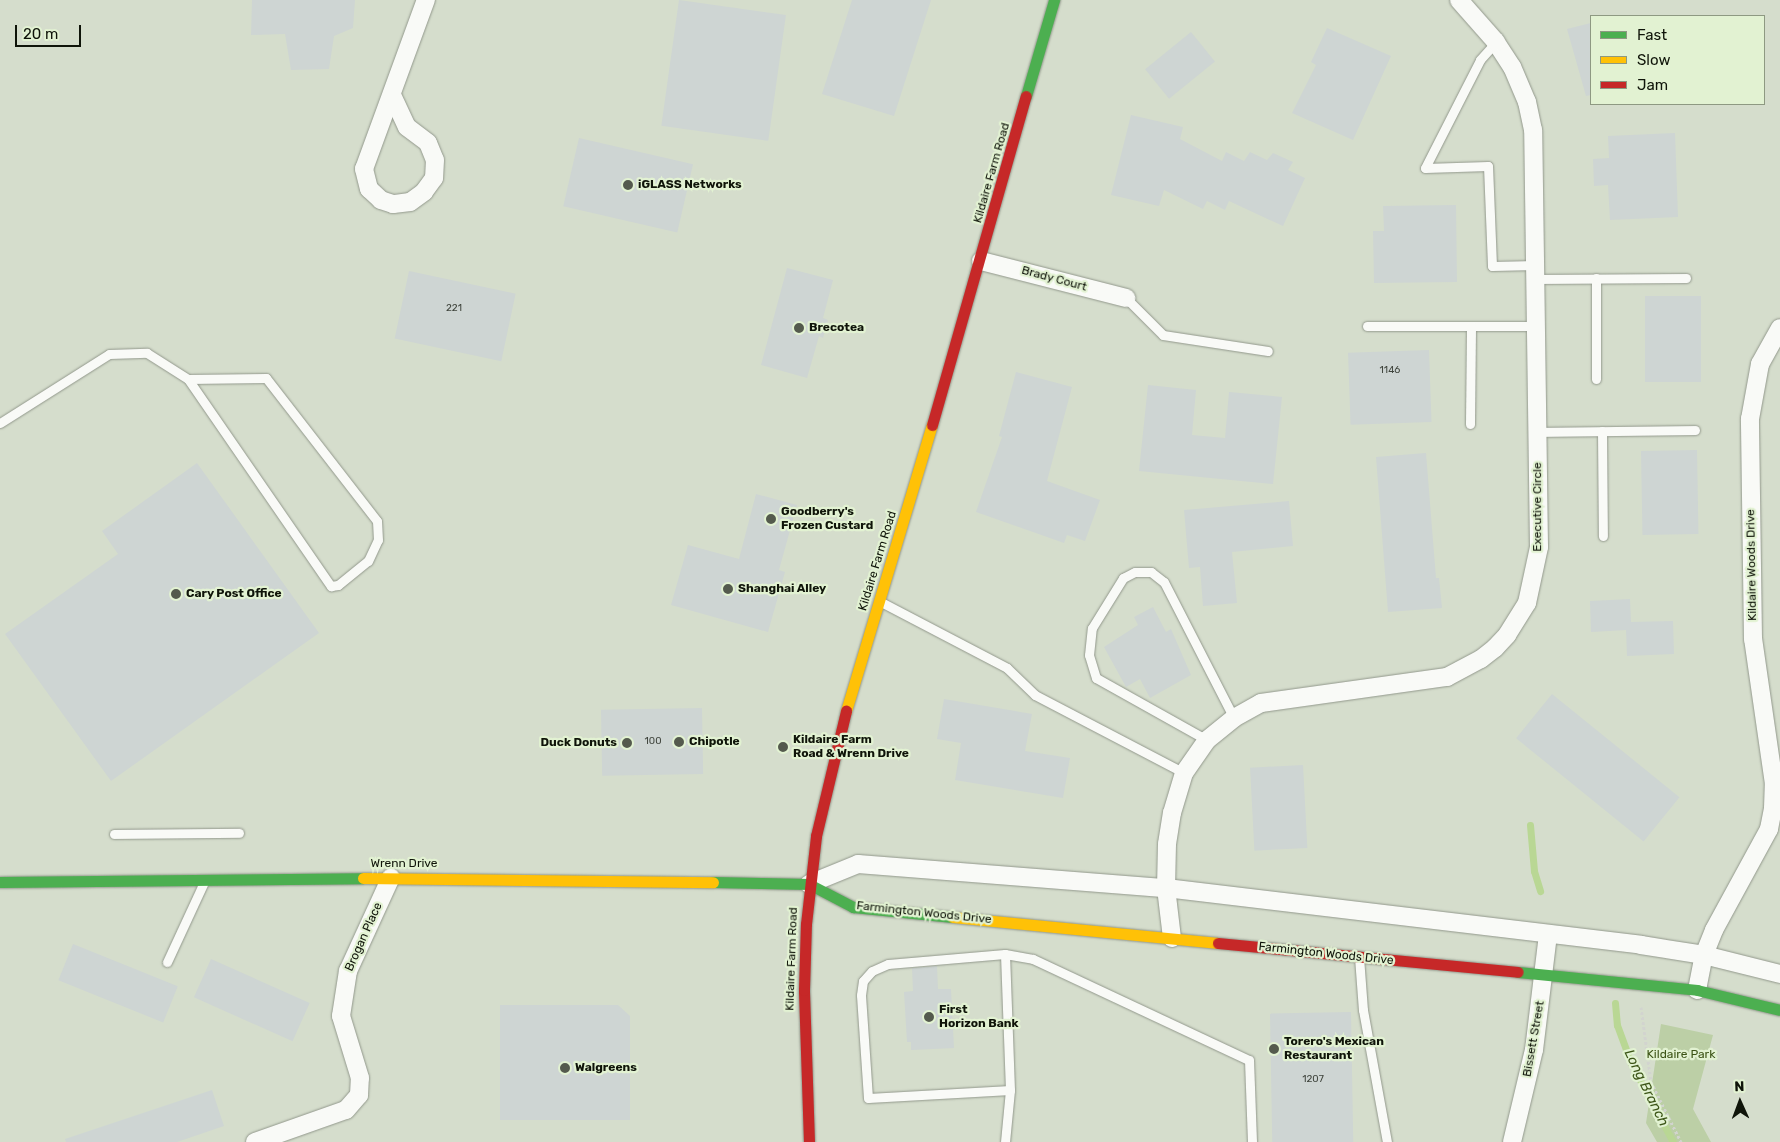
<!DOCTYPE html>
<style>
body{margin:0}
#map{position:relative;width:1780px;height:1142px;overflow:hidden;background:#d5ddcc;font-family:Rubik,sans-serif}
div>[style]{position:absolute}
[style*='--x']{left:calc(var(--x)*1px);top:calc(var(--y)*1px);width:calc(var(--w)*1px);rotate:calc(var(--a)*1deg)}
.green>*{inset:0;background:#bccfa6}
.stream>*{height:7px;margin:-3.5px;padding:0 3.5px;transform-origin:3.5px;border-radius:3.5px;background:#b9d794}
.building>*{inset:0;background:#ced5d3;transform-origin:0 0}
.path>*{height:3px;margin-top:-1.5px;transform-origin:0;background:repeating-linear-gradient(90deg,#d2d4cf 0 2.5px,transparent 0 5px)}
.roads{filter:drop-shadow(0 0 1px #92988c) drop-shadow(0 0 1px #92988c)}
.lane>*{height:9px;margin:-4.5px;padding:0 4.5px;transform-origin:4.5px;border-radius:4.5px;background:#f9faf7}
.street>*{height:18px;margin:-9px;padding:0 9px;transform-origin:9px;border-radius:9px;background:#f9faf7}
.fast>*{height:11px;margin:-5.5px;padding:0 5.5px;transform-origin:5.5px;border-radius:5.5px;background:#4caf50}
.slow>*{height:11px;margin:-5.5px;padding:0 5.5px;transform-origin:5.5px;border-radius:5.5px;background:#ffc107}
.jam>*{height:11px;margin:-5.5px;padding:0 5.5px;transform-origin:5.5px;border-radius:5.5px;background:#c62828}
.dots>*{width:14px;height:14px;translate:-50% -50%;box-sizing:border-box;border:2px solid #e2f2d2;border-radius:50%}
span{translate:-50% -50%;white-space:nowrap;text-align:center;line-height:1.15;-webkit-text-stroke:4.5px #e2f2d2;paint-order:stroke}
.number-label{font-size:10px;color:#3f443c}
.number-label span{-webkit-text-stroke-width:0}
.street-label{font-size:12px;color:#0f1409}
.poi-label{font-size:12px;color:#0f1409;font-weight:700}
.left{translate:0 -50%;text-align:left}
.right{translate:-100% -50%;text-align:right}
.park-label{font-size:12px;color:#3b5315}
.water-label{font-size:14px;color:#3c5517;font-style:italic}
.legend{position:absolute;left:1590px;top:15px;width:175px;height:90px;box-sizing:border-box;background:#e2f2d2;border:1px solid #8e9982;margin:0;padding:6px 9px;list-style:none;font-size:15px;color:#0f1409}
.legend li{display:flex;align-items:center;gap:10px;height:25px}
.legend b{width:25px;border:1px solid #8e9982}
.north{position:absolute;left:1715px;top:1077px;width:50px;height:50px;-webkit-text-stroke:4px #e2f2d2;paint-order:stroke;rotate:358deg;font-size:14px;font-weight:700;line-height:20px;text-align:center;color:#0f1409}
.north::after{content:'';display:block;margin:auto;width:18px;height:22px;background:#0f1409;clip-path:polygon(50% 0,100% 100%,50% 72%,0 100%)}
.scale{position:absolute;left:15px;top:25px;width:66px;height:22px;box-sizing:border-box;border:2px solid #0f1409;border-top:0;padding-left:6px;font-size:15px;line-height:18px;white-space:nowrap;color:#0f1409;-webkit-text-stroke:4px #e2f2d2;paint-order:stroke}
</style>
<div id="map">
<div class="green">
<i style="clip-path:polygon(1661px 1024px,1713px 1035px,1693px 1109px,1711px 1142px,1657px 1142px,1646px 1123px)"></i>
</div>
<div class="stream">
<i style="--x:1530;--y:825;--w:46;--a:85"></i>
<i style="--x:1534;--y:871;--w:21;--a:73"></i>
<i style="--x:1615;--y:1003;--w:22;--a:85"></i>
<i style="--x:1617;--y:1025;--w:40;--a:69.8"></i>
<i style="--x:1631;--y:1063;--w:89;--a:62"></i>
</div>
<div class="building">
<i style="clip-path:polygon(252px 0,355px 0,353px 28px,334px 36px,329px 69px,291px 70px,285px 34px,251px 35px)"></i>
<i style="left:679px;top:0;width:108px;height:127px;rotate:8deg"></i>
<i style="clip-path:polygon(852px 0,931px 0,894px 116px,822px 94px)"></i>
<i style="clip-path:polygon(1591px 23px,1591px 95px,1586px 96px,1567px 29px)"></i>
<i style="clip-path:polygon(1327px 28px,1391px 56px,1353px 140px,1292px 113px,1316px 65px,1311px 62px)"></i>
<i style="left:1191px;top:32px;width:38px;height:59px;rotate:51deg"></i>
<i style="clip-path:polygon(1131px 115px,1183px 127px,1180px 139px,1222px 161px,1226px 152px,1244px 161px,1250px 152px,1267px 160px,1273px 153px,1293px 162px,1288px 170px,1305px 178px,1283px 226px,1229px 201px,1225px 210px,1207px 201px,1203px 209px,1164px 190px,1159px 206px,1111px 195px)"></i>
<i style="clip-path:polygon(1675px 133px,1678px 217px,1610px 220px,1608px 185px,1594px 186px,1593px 159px,1609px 158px,1608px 136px)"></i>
<i style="left:579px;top:138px;width:117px;height:70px;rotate:13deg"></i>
<i style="clip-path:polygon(1456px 205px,1457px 282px,1374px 283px,1373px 231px,1384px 231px,1383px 206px)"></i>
<i style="clip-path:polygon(787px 268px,833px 280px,823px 318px,828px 320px,823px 338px,819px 336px,807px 378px,761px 365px)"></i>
<i style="left:409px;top:271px;width:109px;height:69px;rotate:12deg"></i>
<i style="left:1645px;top:296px;width:56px;height:86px"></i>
<i style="left:1429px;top:350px;width:72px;height:81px;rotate:88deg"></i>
<i style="clip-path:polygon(1016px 372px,1072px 387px,1047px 481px,1100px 500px,1085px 541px,1067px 535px,1064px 543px,976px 512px,1002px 437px,999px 436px)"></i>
<i style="clip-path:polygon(1148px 385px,1196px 390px,1192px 435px,1225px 438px,1229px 392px,1282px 397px,1273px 484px,1139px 471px)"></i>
<i style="left:1697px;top:450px;width:84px;height:56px;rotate:89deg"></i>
<i style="clip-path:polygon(1426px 453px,1436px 578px,1439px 578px,1442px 608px,1388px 612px,1376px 457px)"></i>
<i style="clip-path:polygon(197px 463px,319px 633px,111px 781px,5px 634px,118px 554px,102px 531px)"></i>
<i style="clip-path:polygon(756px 494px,797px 505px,779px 570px,785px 572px,768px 632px,671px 605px,688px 545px,739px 559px)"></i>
<i style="clip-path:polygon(1289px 501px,1293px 546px,1232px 552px,1237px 603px,1203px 606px,1200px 567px,1189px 568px,1184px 510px)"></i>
<i style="clip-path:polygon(1630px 599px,1631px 622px,1673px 621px,1674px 654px,1627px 656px,1626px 630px,1591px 632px,1590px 601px)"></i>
<i style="clip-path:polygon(1153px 607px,1166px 632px,1171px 629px,1191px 675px,1150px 698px,1140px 679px,1126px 687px,1104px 647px,1138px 625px,1134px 617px)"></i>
<i style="left:1552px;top:694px;width:164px;height:57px;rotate:39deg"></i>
<i style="clip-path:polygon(944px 699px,1032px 714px,1025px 751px,1070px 758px,1063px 798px,955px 780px,961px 743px,937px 739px)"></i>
<i style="left:702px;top:708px;width:66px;height:101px;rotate:89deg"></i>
<i style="left:1303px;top:765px;width:83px;height:53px;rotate:87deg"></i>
<i style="left:73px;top:944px;width:113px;height:39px;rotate:22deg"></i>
<i style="left:211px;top:959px;width:108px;height:42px;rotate:24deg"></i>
<i style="clip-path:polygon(937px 966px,938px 989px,951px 989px,954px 1048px,911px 1050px,911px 1042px,907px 1042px,904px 992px,913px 991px,912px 968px)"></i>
<i style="clip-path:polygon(500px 1005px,618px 1005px,630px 1016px,630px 1120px,500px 1120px)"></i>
<i style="left:1351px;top:1012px;width:130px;height:81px;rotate:89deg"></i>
<i style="clip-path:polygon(212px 1090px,224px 1126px,177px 1142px,66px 1142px,65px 1139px)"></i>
</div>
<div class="path">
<i style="--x:1641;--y:1007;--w:76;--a:82.4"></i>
<i style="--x:1651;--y:1082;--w:67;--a:63.4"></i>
</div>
<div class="roads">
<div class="lane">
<i style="--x:1496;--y:42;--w:24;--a:132"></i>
<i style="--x:1480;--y:60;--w:121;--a:117"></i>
<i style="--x:1425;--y:168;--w:63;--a:-1.8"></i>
<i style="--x:1488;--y:166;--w:100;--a:87.7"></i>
<i style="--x:1492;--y:266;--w:44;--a:-1.3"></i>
<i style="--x:1596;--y:278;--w:101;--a:90"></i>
<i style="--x:1537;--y:279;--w:149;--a:-0.4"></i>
<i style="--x:1126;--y:298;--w:52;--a:45"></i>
<i style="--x:1163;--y:335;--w:106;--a:8.7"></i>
<i style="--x:1367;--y:326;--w:170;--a:0"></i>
<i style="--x:0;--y:423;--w:129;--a:-32.3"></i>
<i style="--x:109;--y:354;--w:38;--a:-2"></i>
<i style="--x:147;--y:353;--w:49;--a:32.4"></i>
<i style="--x:188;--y:379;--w:252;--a:55.4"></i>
<i style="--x:331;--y:586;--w:7;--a:-8"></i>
<i style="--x:338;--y:585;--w:38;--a:-39"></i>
<i style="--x:368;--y:561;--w:23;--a:-65"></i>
<i style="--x:378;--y:540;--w:19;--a:-93"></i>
<i style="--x:377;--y:521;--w:181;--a:-127.8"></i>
<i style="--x:266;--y:378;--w:78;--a:179.3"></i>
<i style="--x:1470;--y:424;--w:98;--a:-89.4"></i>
<i style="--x:1602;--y:431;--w:105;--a:89.5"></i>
<i style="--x:1537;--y:432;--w:158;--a:-0.7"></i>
<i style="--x:881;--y:602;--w:142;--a:27.6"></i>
<i style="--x:1007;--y:668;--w:39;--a:44"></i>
<i style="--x:1035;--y:695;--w:168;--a:27.6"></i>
<i style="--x:1207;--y:740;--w:127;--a:-150.8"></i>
<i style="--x:1096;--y:678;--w:24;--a:-107"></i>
<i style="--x:1089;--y:655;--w:27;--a:-84"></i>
<i style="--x:1092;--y:628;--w:59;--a:-58.2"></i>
<i style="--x:1123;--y:578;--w:13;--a:-27"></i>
<i style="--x:1135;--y:572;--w:16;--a:0"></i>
<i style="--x:1151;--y:572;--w:16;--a:38"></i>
<i style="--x:1164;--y:582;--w:153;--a:62.8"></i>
<i style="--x:114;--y:834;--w:125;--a:-0.5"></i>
<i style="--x:1005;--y:954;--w:136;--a:87.9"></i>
<i style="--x:1010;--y:1090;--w:52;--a:95.5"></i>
<i style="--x:1359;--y:957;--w:53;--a:85.7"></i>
<i style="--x:1363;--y:1010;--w:134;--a:79.7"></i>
<i style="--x:167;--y:962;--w:88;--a:-65.2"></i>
<i style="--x:1010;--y:1090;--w:142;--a:176.8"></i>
<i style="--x:868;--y:1098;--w:103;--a:-93.9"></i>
<i style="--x:861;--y:995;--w:14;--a:-82"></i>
<i style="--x:863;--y:981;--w:13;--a:-48"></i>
<i style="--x:872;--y:971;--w:17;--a:-24"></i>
<i style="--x:888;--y:964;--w:117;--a:-4.9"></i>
<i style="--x:1005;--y:954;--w:28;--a:10"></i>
<i style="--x:1033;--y:959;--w:238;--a:25.1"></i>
<i style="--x:1249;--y:1060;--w:82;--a:87.9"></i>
</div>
<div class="street">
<i style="--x:392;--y:95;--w:35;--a:65"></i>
<i style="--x:407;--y:127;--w:26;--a:37"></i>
<i style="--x:428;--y:143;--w:18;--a:68"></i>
<i style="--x:435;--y:160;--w:18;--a:93"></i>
<i style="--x:434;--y:178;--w:17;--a:126"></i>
<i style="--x:424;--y:192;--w:17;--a:144"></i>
<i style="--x:410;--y:202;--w:17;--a:173"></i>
<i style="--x:393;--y:204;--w:13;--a:-162"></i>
<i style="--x:381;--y:200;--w:16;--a:-137"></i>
<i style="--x:369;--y:189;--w:21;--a:-104"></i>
<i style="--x:364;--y:169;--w:180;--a:-69.9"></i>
<i style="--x:981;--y:261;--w:150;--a:14.3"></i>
<i style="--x:809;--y:884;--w:53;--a:-22.2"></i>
<i style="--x:858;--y:864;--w:309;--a:4.5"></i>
<i style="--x:1166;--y:888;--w:478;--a:6.8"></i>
<i style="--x:1641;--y:945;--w:64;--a:9"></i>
<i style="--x:1704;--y:955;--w:78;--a:14"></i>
<i style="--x:1172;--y:938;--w:50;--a:-96.8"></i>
<i style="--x:1166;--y:888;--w:44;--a:-88.7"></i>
<i style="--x:1167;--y:844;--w:31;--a:-81"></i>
<i style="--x:1172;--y:813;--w:42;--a:-73.3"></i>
<i style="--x:1184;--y:773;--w:40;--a:-55.1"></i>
<i style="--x:1207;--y:740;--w:35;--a:-39"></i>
<i style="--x:1234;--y:718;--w:31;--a:-29"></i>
<i style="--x:1261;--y:703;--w:188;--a:-8"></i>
<i style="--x:1447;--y:677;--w:38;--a:-28"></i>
<i style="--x:1481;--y:659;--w:18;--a:-38"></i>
<i style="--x:1495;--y:648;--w:18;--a:-47"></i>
<i style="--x:1507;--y:635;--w:38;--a:-58"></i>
<i style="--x:1527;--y:603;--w:57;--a:-77.9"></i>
<i style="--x:1539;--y:547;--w:417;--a:-90.8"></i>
<i style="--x:1533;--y:130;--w:29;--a:-102"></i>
<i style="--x:1527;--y:102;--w:38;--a:-113"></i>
<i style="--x:1512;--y:67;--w:30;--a:-123"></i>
<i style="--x:1496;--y:42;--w:56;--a:-131.4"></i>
<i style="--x:1697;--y:990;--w:36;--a:-79"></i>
<i style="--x:1704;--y:955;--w:27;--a:-68"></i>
<i style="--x:1714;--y:930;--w:115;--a:-61.4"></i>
<i style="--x:1769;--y:829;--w:21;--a:-79"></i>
<i style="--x:1773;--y:808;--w:24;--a:-88"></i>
<i style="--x:1774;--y:784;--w:147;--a:-98.2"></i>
<i style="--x:1753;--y:639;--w:220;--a:-90.8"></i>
<i style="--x:1750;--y:419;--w:56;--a:-79.7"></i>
<i style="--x:1760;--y:364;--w:41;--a:-60.9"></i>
<i style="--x:255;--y:1142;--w:96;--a:-19.4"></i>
<i style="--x:346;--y:1110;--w:20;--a:-49"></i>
<i style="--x:359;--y:1095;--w:17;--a:-87"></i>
<i style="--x:360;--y:1078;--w:65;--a:-107"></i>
<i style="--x:341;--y:1016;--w:46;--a:-81.2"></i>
<i style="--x:348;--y:971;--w:103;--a:-65.4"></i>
<i style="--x:1512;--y:1142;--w:95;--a:-76.6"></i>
<i style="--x:1534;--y:1050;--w:116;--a:-83.1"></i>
</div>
<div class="fast">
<i style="--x:1026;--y:96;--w:100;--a:-73.7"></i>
<i style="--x:0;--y:882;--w:363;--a:-0.6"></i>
<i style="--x:713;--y:882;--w:96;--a:1.2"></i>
<i style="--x:809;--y:884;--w:50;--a:27.6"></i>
<i style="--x:853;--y:907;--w:100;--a:5.7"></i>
<i style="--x:1518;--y:972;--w:180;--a:5.7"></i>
<i style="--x:1697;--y:990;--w:85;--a:13.5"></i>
</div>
<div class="slow">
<i style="--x:846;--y:711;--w:299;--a:-73.3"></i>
<i style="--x:363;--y:878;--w:350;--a:0.7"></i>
<i style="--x:953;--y:917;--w:266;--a:5.6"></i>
</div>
<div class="jam">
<i style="--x:932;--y:425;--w:342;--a:-74.1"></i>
<i style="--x:1218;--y:943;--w:301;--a:5.5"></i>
<i style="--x:809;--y:1142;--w:152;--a:-91.9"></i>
<i style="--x:804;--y:990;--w:66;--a:-88.3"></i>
<i style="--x:806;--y:924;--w:89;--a:-83.5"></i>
<i style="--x:816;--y:836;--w:129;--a:-76.5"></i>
</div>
</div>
<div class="dots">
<i style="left:628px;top:185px;background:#545a4d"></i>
<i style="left:799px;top:328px;background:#545a4d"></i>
<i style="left:771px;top:519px;background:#545a4d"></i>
<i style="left:728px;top:589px;background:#545a4d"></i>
<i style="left:176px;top:594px;background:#545a4d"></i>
<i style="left:679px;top:742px;background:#545a4d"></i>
<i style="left:627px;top:743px;background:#545a4d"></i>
<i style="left:783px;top:747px;background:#545a4d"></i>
<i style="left:929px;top:1017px;background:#545a4d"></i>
<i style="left:1274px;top:1049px;background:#545a4d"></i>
<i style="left:565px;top:1068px;background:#545a4d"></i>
</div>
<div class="number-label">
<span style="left:454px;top:309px">221</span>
<span style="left:1390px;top:371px">1146</span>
<span style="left:653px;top:742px">100</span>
<span style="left:1313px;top:1080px">1207</span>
</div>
<div class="street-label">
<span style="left:992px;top:173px;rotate:-74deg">Kildaire Farm Road</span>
<span style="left:1054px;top:279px;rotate:15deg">Brady Court</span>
<span style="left:1538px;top:507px;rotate:-90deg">Executive Circle</span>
<span style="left:878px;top:561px;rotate:-73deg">Kildaire Farm Road</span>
<span style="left:1752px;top:565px;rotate:-91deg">Kildaire Woods Drive</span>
<span style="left:404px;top:864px">Wrenn Drive</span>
<span style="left:924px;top:913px;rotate:6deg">Farmington Woods Drive</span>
<span style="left:364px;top:937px;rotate:-66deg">Brogan Place</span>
<span style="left:1326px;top:954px;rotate:6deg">Farmington Woods Drive</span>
<span style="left:792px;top:959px;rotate:-88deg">Kildaire Farm Road</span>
<span style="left:1534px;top:1039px;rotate:-80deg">Bissett Street</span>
</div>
<div class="poi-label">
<span class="left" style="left:638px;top:185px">iGLASS Networks</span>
<span class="left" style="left:809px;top:328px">Brecotea</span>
<span class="left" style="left:781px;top:519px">Goodberry's<br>Frozen Custard</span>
<span class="left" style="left:738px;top:589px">Shanghai Alley</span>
<span class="left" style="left:186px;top:594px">Cary Post Office</span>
<span class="left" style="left:793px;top:747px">Kildaire Farm<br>Road &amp; Wrenn Drive</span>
<span class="left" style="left:689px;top:742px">Chipotle</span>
<span class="right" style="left:617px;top:743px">Duck Donuts</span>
<span class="left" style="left:939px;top:1017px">First<br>Horizon Bank</span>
<span class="left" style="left:1284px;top:1049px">Torero's Mexican<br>Restaurant</span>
<span class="left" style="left:575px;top:1068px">Walgreens</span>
</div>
<div class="park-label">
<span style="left:1681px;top:1055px">Kildaire Park</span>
</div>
<div class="water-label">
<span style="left:1646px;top:1088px;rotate:64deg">Long Branch</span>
</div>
<ul class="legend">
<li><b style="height:6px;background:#4caf50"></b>Fast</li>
<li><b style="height:6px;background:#ffc107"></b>Slow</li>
<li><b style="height:6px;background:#c62828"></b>Jam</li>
</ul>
<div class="north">N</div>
<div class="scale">20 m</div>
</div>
